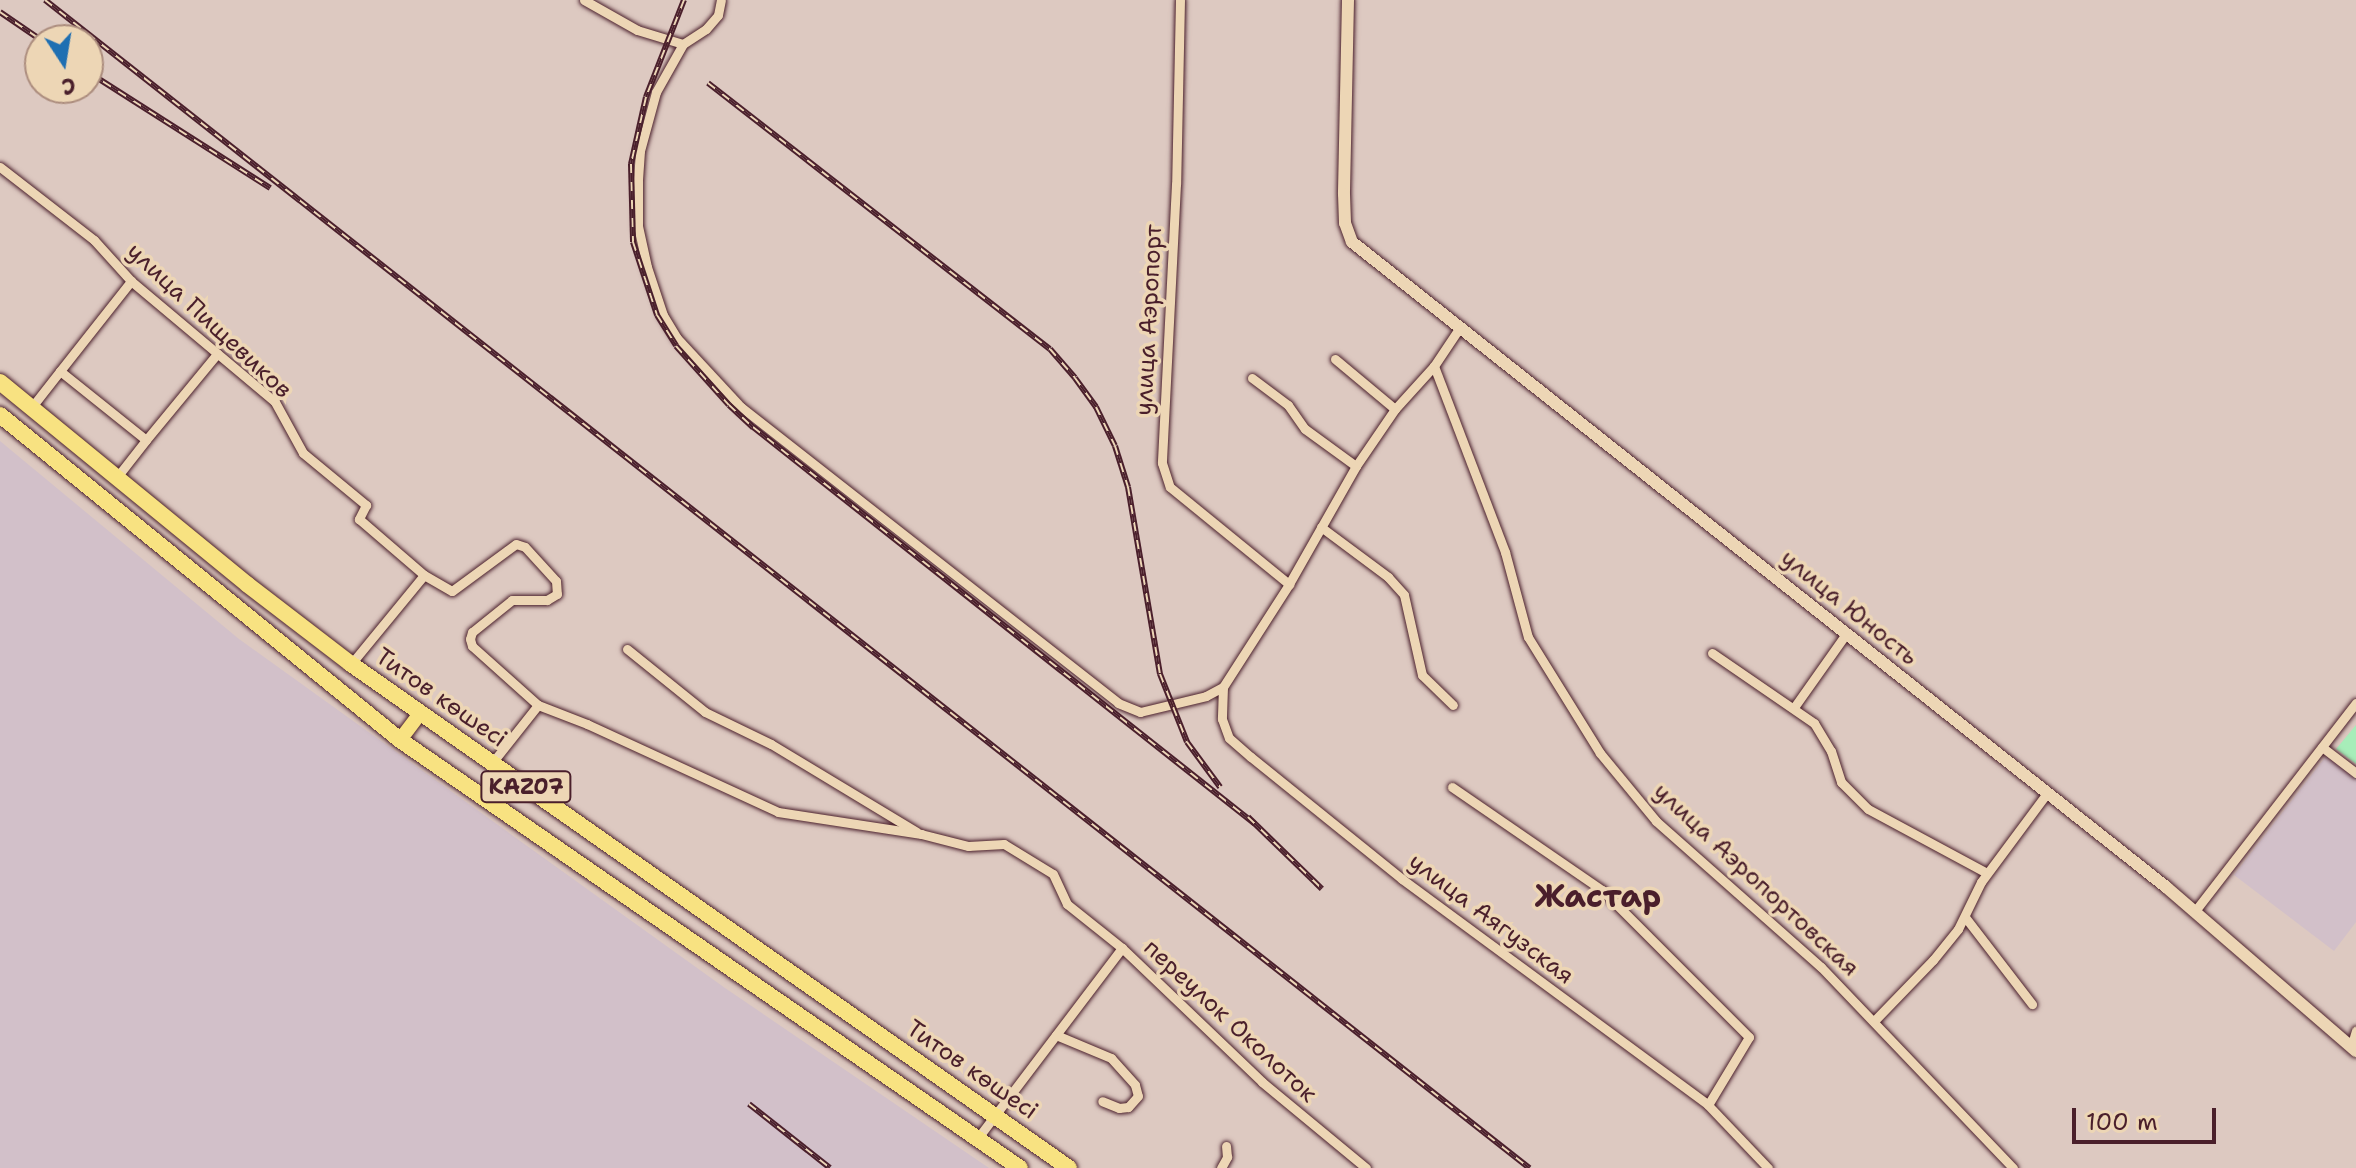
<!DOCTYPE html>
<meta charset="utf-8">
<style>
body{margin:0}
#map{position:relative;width:2356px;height:1168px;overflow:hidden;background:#ddc9c1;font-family:"Shantell Sans",sans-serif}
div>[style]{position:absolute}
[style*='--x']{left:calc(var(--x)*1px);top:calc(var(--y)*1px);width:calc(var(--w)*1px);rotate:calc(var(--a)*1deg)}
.built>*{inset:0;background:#d2c0c9}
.green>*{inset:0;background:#a7edb9}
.roads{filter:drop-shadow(0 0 2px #4a1f2b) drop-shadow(0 0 2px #4a1f2b)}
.street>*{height:9px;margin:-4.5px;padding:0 4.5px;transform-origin:4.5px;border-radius:4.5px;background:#edd6b5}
.secondary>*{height:12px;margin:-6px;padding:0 6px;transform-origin:6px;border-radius:6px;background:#edd6b5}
.primary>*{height:14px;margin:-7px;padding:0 7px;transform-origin:7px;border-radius:7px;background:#f8e281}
.highway>*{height:16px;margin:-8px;padding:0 8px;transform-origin:8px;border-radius:8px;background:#f8e281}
.rail>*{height:6px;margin-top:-3px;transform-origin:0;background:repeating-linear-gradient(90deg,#edd6b5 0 9px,#4a1f2b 0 18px);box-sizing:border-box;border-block:2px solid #4a1f2b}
span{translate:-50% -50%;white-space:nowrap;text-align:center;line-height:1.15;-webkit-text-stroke:7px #edd6b5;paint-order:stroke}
.shield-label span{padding:2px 6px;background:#edd6b5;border:2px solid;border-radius:6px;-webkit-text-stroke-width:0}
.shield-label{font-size:22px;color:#4a1f2b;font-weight:700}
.street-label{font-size:24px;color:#4a1f2b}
.district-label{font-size:32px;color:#4a1f2b;font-weight:700}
.north{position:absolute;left:24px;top:24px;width:80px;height:80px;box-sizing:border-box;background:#edd6b5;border:2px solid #ac8d7e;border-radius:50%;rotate:168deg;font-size:22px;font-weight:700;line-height:32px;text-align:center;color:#4a1f2b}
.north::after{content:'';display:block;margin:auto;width:28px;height:36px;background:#1f6fb2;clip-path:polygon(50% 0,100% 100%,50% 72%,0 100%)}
.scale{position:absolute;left:2072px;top:1108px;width:144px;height:36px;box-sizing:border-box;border:4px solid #4a1f2b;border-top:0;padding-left:10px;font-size:24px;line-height:28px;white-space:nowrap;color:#4a1f2b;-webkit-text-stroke:6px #edd6b5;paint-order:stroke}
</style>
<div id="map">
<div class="built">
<i style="clip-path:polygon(0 441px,239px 639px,725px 988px,989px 1168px,0 1168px)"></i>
<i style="clip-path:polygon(2327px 755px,2356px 778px,2356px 922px,2334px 951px,2234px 875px)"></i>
</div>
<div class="green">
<i style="clip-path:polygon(2356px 725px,2356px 764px,2336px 749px)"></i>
</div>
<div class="roads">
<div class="street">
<i style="--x:584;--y:0;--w:61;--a:29.5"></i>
<i style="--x:637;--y:30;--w:48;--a:16.9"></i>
<i style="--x:683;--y:44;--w:27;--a:-33"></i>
<i style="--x:706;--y:29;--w:18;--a:-49"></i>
<i style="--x:718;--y:15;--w:15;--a:-79"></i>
<i style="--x:1180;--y:0;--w:184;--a:91.2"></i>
<i style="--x:1176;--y:184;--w:279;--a:92.9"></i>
<i style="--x:1162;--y:463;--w:25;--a:72"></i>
<i style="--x:1170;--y:487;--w:154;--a:39.2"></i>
<i style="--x:683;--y:44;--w:55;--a:119.4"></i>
<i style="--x:656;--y:92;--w:61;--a:105.2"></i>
<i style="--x:640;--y:151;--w:29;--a:94"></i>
<i style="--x:638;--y:180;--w:46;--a:90"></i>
<i style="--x:638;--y:226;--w:42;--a:77.6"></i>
<i style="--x:647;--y:267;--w:51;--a:71.6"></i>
<i style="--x:663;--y:315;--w:27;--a:59"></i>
<i style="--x:677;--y:338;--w:94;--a:47.2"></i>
<i style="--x:741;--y:407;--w:479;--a:38.1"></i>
<i style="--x:1118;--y:703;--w:24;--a:22"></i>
<i style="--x:1140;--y:712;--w:68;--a:-13.6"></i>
<i style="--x:1206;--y:696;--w:19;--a:-28"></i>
<i style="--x:1223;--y:687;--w:122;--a:-57.3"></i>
<i style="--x:1289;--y:584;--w:136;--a:-60.4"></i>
<i style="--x:1356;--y:466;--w:69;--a:-55.6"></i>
<i style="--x:1395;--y:409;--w:58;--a:-47.8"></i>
<i style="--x:1434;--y:366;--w:47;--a:-56.3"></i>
<i style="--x:0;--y:167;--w:119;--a:37.8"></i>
<i style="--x:94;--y:240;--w:55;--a:47.9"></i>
<i style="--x:131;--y:281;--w:188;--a:40"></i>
<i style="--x:275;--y:402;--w:58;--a:61.2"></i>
<i style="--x:303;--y:453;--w:82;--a:39.5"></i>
<i style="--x:366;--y:505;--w:16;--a:117"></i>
<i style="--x:359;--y:519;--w:86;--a:40.7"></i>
<i style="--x:424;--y:575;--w:32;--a:30"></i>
<i style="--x:452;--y:591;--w:79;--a:-36.3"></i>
<i style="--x:516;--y:544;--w:9;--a:18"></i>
<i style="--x:525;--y:547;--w:46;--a:47.6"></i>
<i style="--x:556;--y:581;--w:13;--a:86"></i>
<i style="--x:557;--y:594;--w:12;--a:149"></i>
<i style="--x:547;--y:600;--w:35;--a:180"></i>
<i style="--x:512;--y:600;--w:51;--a:141.3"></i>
<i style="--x:472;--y:632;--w:7;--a:106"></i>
<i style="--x:470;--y:639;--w:7;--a:74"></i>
<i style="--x:472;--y:646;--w:89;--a:41.8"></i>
<i style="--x:538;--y:705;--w:53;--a:21.2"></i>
<i style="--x:587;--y:724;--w:210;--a:24.7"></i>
<i style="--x:778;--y:812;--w:145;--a:8.7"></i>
<i style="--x:921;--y:834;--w:49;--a:14.3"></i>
<i style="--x:968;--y:846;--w:36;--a:-3"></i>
<i style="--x:1004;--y:844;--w:57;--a:31.5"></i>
<i style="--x:1053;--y:874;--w:33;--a:65"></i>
<i style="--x:1067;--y:904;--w:70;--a:38.7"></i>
<i style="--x:1122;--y:948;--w:194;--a:43.7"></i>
<i style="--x:1262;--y:1082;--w:135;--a:39.6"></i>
<i style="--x:1335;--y:359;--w:78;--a:39.8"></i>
<i style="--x:1434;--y:366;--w:199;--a:69.1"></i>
<i style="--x:1505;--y:552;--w:88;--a:74.9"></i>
<i style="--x:1528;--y:637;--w:137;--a:58.2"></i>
<i style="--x:1600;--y:753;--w:88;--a:50.5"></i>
<i style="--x:1656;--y:821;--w:220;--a:41.5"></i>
<i style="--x:1821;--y:967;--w:278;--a:46.3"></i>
<i style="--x:60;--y:371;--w:115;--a:-51.7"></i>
<i style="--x:1252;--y:378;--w:45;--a:36.9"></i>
<i style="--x:1288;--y:405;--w:29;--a:55"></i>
<i style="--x:1305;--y:429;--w:63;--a:36"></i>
<i style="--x:31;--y:408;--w:47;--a:-51.9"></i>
<i style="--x:60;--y:371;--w:110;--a:38.7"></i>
<i style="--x:146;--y:440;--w:47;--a:128.1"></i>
<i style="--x:146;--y:440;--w:112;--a:-50.5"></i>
<i style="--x:1321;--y:527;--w:84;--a:36.7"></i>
<i style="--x:1388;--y:577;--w:24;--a:48"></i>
<i style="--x:1404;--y:595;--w:82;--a:77.3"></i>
<i style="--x:1422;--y:675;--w:43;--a:44.1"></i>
<i style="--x:627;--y:649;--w:100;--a:38.9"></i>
<i style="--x:705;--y:712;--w:73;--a:25.9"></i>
<i style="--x:771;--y:744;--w:170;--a:31.1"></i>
<i style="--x:1712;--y:653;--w:124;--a:34.5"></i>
<i style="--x:1814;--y:723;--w:33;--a:59"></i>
<i style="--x:1831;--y:751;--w:33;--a:72"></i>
<i style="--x:1841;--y:782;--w:38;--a:45"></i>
<i style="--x:1868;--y:809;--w:135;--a:28.3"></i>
<i style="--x:351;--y:664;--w:115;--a:-50.6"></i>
<i style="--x:1223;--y:687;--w:32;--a:92"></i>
<i style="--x:1222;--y:719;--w:20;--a:70"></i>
<i style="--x:1229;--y:738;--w:29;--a:41"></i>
<i style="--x:1251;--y:757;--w:194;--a:38.9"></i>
<i style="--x:1402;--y:879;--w:380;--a:36.4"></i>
<i style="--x:1708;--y:1105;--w:87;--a:46.4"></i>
<i style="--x:1795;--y:706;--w:88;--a:-54.7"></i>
<i style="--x:2322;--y:747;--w:43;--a:37.4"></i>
<i style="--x:492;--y:763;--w:74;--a:-51.6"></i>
<i style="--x:1452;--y:787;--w:182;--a:34.5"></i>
<i style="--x:1602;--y:890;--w:208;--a:45"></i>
<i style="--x:1749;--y:1037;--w:79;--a:121.1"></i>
<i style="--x:2195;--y:911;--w:263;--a:-52.3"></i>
<i style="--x:1965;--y:917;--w:110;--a:52.4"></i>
<i style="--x:1874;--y:1021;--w:85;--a:-46"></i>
<i style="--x:1933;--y:960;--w:40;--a:-51"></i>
<i style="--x:1958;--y:929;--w:52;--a:-63.9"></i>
<i style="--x:1981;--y:882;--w:111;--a:-53.4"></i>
<i style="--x:1056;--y:1035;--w:60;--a:22.7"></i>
<i style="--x:1111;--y:1058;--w:36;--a:48"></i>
<i style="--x:1135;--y:1085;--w:11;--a:75"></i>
<i style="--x:1138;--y:1096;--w:15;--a:132"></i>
<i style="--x:1128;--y:1107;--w:9;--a:174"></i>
<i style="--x:1119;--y:1108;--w:18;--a:-158"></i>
<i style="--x:2351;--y:1047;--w:17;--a:-73"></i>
<i style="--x:977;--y:1139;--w:240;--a:-52.8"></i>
<i style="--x:1221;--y:1168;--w:13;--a:-61"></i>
<i style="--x:1227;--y:1157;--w:11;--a:-95"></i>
</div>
<div class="secondary">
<i style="--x:1348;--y:0;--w:194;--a:91.2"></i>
<i style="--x:1344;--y:194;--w:29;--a:88"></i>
<i style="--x:1345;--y:223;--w:20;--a:70"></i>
<i style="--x:1352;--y:242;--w:1039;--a:38.39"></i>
<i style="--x:2166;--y:887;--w:251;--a:40.8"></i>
</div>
<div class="primary">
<i style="--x:400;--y:740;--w:34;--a:-53"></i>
</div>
<div class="highway">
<i style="--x:0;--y:382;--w:320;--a:39.3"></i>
<i style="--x:248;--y:585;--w:130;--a:37.5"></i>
<i style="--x:351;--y:664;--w:877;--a:35.07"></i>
<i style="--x:0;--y:415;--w:515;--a:39.09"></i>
<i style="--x:400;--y:740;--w:753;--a:34.62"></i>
</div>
</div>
<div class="rail">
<i style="--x:45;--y:0;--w:1889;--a:38.2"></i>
<i style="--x:684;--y:0;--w:104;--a:111.4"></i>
<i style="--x:646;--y:97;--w:69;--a:102.6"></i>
<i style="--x:631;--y:164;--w:78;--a:88.5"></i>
<i style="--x:633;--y:242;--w:77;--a:71.8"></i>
<i style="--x:657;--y:315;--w:36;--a:58"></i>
<i style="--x:676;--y:346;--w:79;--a:48.1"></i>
<i style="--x:729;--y:405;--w:33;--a:43"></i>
<i style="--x:753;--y:427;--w:640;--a:38.34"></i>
<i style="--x:0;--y:12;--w:50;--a:34.3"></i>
<i style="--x:88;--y:72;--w:216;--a:32.5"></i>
<i style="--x:708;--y:83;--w:433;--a:37.9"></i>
<i style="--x:1050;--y:349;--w:38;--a:49"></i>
<i style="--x:1075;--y:378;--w:36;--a:54"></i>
<i style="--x:1096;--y:407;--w:43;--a:64"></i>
<i style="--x:1115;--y:446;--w:43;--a:72.4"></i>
<i style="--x:1128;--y:487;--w:190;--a:80.3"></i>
<i style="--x:1160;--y:674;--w:73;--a:68.3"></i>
<i style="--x:1187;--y:742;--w:56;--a:53.7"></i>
<i style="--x:1248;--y:817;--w:103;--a:44.2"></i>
<i style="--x:749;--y:1104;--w:103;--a:38.3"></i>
</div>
<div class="shield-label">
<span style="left:526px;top:787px">KAZ07</span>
</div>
<div class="street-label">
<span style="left:1149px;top:320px;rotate:-87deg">улица Аэропорт</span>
<span style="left:209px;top:321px;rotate:43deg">улица Пищевиков</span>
<span style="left:1849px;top:608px;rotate:39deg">улица Юность</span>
<span style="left:441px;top:698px;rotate:35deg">Титов көшесі</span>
<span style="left:1756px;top:880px;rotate:43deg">улица Аэропортовская</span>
<span style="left:1491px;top:919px;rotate:37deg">улица Аягузская</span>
<span style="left:1230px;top:1021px;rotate:43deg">переулок Околоток</span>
<span style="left:972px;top:1070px;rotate:35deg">Титов көшесі</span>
</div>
<div class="district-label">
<span style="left:1598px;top:896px">Жастар</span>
</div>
<div class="north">С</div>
<div class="scale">100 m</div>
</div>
